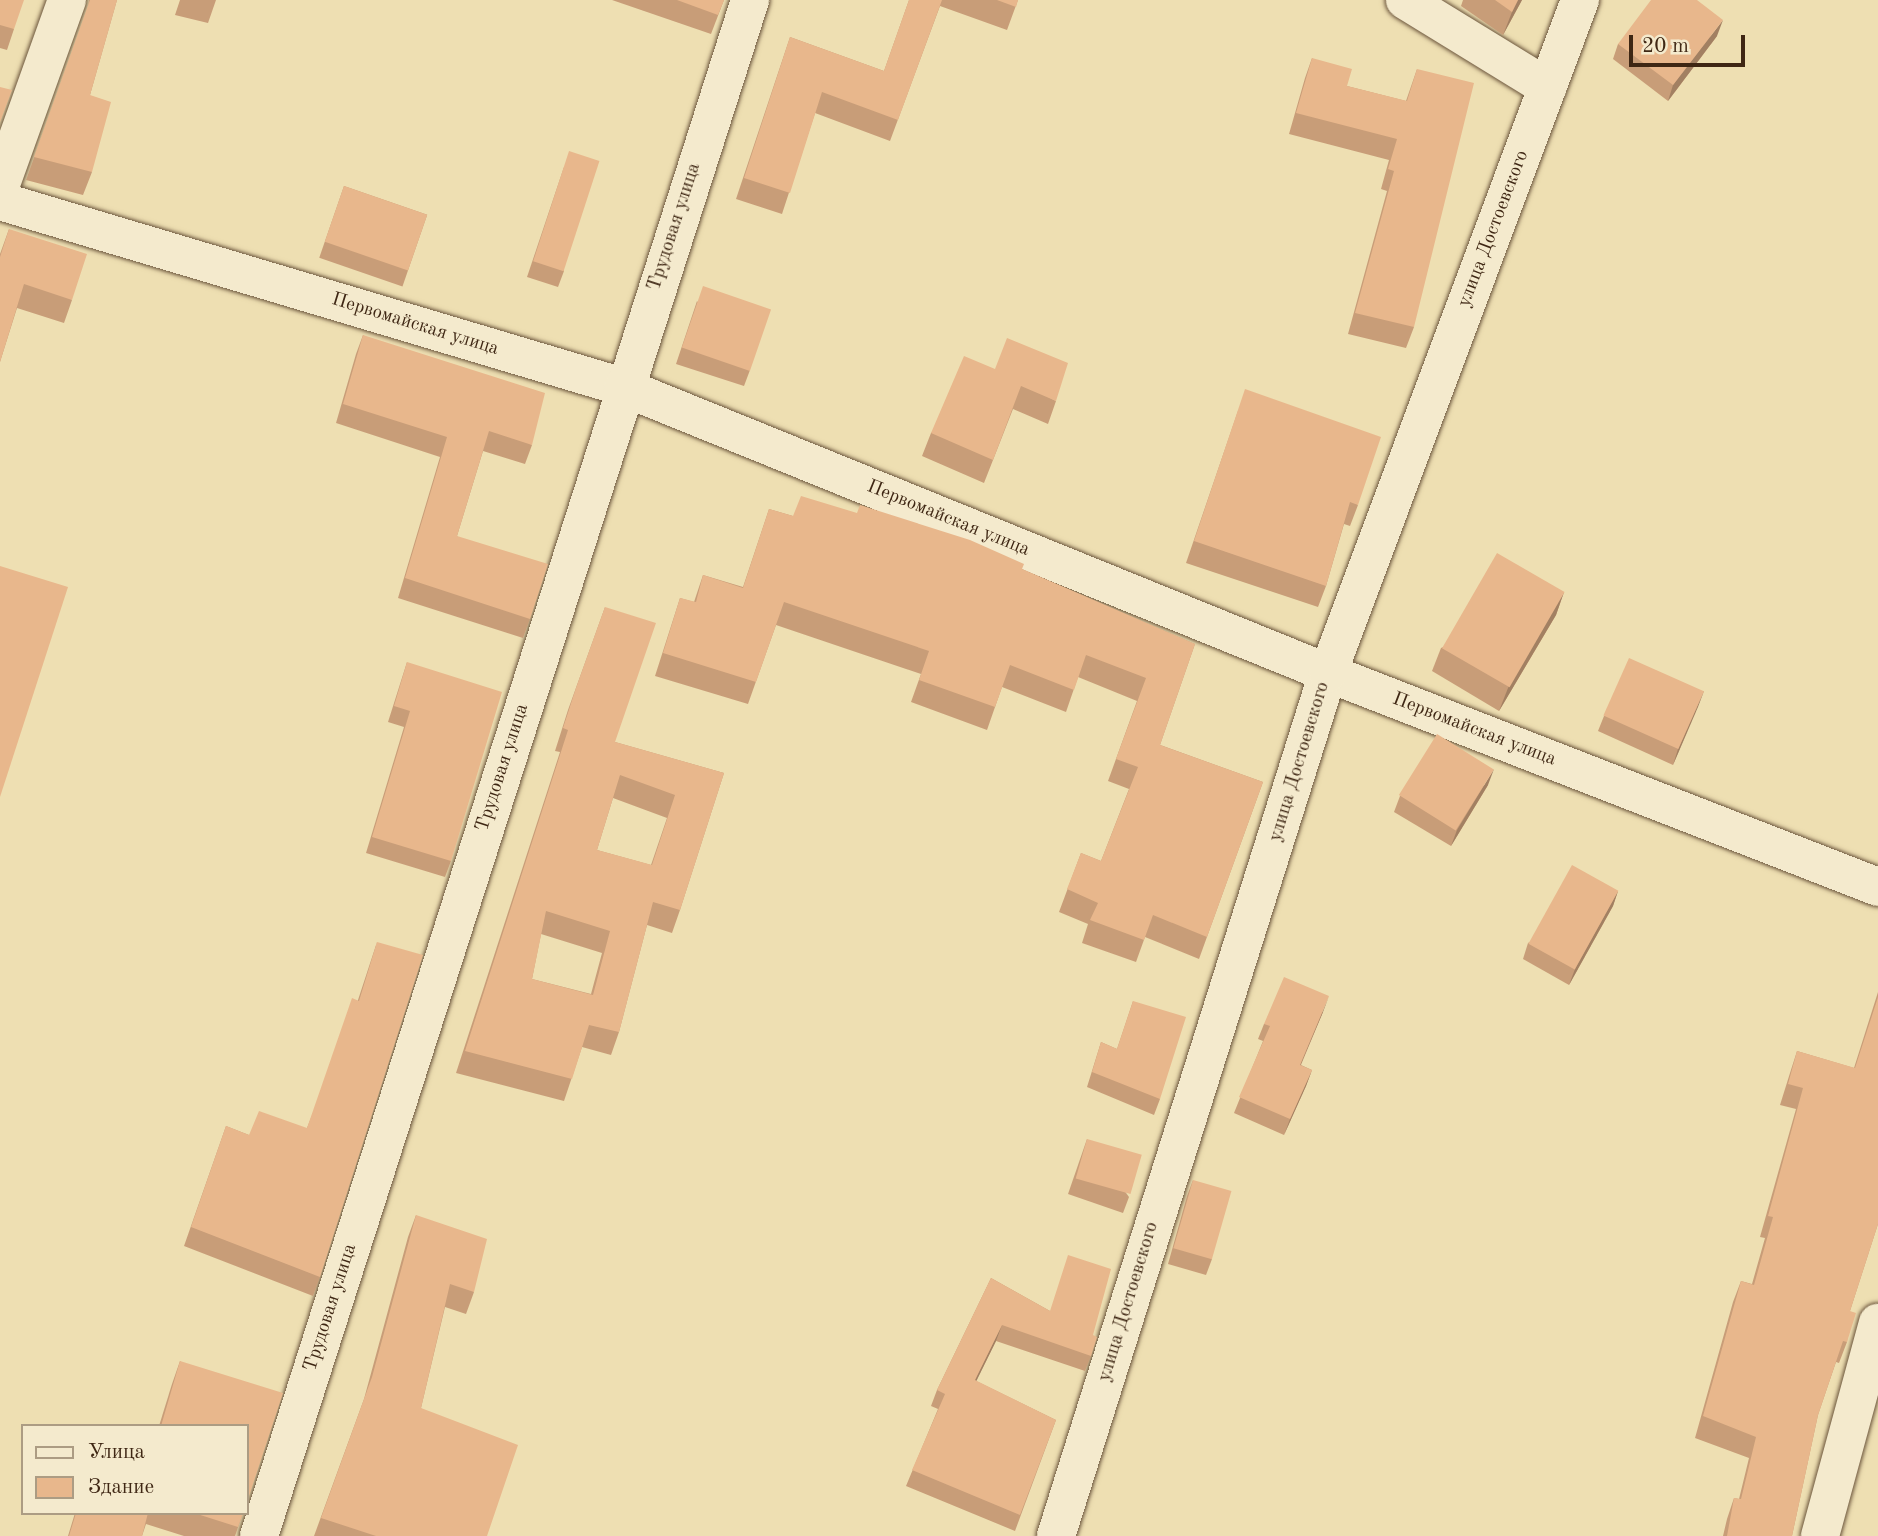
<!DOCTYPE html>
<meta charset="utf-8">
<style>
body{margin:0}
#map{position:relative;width:1878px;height:1536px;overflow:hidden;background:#eedfb2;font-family:"Old Standard TT",serif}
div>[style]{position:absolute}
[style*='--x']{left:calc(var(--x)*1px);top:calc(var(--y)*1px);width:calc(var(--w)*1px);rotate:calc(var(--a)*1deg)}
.roads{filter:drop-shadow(0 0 2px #6b553c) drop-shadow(0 0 2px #6b553c)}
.minor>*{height:38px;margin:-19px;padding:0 19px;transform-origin:19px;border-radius:19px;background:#f4eacd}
.wall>*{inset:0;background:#c89d78;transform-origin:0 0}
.shaded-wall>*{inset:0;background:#a28062}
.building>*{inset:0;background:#e8b78c;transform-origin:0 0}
span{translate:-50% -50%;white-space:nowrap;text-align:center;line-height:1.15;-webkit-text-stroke:5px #f4eacd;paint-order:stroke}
.street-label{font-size:19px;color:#3f2714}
.legend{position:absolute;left:21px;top:1424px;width:228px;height:91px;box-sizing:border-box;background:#f4eacd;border:2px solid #ac9c83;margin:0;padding:9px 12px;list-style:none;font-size:21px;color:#3f2714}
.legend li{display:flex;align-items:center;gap:14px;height:35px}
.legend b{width:35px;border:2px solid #ac9c83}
.scale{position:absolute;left:1629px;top:35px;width:116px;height:32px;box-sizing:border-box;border:4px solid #3f2714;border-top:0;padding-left:9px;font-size:21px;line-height:24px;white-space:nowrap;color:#3f2714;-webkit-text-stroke:5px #f4eacd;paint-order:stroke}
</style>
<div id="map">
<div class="roads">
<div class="minor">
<i style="--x:1405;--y:0;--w:167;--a:31.5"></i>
<i style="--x:0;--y:187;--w:199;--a:-70.3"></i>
<i style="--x:0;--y:201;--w:650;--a:16.62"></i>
<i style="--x:623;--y:387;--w:761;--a:22.08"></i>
<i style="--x:1328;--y:673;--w:590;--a:21.26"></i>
<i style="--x:259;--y:1536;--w:1613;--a:-72.27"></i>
<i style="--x:1056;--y:1536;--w:905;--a:-72.51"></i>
<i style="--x:1328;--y:673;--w:719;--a:-69.47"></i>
<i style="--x:1820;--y:1536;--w:221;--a:-74.8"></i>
</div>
</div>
<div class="wall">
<i style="clip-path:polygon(0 0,14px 29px,7px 50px,0 48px)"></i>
<i style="clip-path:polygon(89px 0,117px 0,90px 95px,92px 172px,83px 195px,26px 180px,88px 7px)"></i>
<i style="clip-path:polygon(180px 0,216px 0,208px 23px,175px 15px)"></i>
<i style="clip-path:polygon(612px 0,724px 0,711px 34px)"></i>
<i style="clip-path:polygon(909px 0,1018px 0,1007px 30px,940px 6px,890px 141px,815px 113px,782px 214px,736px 199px,790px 37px,884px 71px)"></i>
<i style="clip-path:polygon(1463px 0,1522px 0,1503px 35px,1461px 6px)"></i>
<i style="clip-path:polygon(1717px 36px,1668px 101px,1613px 59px,1618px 44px)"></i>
<i style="clip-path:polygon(1312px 58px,1347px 86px,1406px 101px,1417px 69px,1414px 327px,1406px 348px,1348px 334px,1387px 191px,1381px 189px,1389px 160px,1289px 134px,1305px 78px)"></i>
<i style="clip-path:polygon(564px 167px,564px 271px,558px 287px,527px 277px)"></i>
<i style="left:344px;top:186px;width:88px;height:76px;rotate:19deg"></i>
<i style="clip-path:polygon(9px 229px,72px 300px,64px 323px,17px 308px,0 362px,0 254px)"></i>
<i style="clip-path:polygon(697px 301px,750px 370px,744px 386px,676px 364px)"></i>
<i style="clip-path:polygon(363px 335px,532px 445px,525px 464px,483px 451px,457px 536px,530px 619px,523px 638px,398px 598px,440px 457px,336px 423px,356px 354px)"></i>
<i style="clip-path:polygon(995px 369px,1056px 401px,1048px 424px,1013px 409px,984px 483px,922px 456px,931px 433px)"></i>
<i style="clip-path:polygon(1238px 411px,1358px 505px,1350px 526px,1344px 524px,1326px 586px,1318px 607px,1186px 563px)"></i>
<i style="clip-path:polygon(769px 509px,793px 516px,1022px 569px,1195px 644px,1160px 745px,1263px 782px,1199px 959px,1145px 937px,1136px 962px,1082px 943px,1088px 924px,1059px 912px,1081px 853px,1101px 861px,1129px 789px,1108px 781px,1137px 701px,1078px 677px,1066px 712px,1002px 687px,987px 730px,911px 702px,921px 674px,776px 625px,748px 704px,655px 676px,680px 598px,694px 602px,703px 575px,743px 587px)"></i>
<i style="clip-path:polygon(1564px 592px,1556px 615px,1499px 711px,1432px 671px,1441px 648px)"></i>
<i style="clip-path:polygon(evenodd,605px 607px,615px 742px,724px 773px,680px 910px,672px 933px,647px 925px,619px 1032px,611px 1055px,582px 1047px,564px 1101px,456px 1073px,560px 752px,555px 751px,568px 710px,605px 607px,613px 798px,667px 818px,651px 865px,597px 850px,613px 798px,605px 607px,541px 934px,602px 953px,591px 994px,532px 979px,541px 934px)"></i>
<i style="clip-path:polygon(407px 662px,451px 861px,445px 877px,366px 853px,404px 727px,388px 722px)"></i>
<i style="clip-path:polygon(1704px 691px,1673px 765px,1598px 731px,1604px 716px)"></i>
<i style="clip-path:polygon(1488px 785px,1451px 846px,1394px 812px,1400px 796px)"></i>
<i style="clip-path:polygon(1618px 891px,1613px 906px,1569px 985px,1523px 959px,1528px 943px)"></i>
<i style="clip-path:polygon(377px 942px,320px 1277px,313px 1296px,184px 1246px,226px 1126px,249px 1135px,307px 1128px,358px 1000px)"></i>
<i style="clip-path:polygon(1878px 992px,1878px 1224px,1850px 1311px,1847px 1342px,1839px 1363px,1836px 1362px,1818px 1415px,1792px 1536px,1723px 1536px,1727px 1519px,1734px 1498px,1739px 1499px,1749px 1458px,1695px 1438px,1733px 1302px,1741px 1281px,1752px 1284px,1765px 1238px,1760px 1237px,1796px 1109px,1780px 1105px,1790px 1073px,1797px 1051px,1854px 1068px)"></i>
<i style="clip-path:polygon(1133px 1001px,1160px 1099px,1154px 1115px,1087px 1087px,1101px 1042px,1117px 1049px)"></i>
<i style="clip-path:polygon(1323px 1012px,1301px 1065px,1312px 1070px,1306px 1086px,1284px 1135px,1234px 1113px,1263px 1041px,1258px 1039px,1264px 1024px)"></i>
<i style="clip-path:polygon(1087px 1139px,1129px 1197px,1123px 1213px,1068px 1194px)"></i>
<i style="clip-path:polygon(1193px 1180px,1212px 1259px,1206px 1275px,1168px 1264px,1187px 1196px)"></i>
<i style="clip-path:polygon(416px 1215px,474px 1292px,466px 1314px,445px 1307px,421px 1408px,487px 1536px,314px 1536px,364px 1399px,408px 1237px)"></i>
<i style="clip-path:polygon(991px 1278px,1093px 1335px,1091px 1356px,1085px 1371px,996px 1341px,976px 1381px,1056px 1420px,1015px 1531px,906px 1486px,938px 1409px,931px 1406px,937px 1390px)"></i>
<i style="clip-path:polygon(180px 1361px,247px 1426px,159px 1426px,172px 1384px)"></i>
<i style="clip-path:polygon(75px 1513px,243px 1513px,235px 1536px,184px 1536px,146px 1524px,142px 1536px,68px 1536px)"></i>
</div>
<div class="shaded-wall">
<i style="clip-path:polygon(1518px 0,1522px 0,1503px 35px,1512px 12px)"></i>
<i style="clip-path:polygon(1723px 20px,1717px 36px,1668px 101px,1673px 85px)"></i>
<i style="clip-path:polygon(1564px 592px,1556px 615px,1499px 711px,1508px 688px)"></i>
<i style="clip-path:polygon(1704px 691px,1698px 707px,1673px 765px,1678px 749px)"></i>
<i style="clip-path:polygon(1494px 769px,1488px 785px,1451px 846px,1457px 830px)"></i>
<i style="clip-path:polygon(1618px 891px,1613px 906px,1569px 985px,1575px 969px)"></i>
<i style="clip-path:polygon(1329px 996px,1323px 1012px,1294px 1080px,1300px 1065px)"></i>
<i style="clip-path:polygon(1312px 1070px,1306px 1086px,1284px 1135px,1290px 1119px)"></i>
<i style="clip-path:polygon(1002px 1325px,996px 1341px,969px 1396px,975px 1380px)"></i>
</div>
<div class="building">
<i style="clip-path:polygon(0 0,24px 0,14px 29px,0 25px)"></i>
<i style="clip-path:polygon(90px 0,117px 0,90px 95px,111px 102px,92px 172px,34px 157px)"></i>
<i style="clip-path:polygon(677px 0,724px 0,718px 15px)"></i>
<i style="clip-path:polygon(909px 0,942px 0,898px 120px,822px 92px,790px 193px,744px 178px,790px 37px,884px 71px)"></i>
<i style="clip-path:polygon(997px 0,1018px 0,1016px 7px)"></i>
<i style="clip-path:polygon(1495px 0,1518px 0,1512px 12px)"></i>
<i style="clip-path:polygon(1651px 0,1697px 0,1723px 20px,1673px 85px,1618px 44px)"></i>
<i style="clip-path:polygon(1312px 58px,1352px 69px,1347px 86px,1407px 101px,1417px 69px,1474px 83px,1414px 327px,1355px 313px,1394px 171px,1388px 169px,1397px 139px,1296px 113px)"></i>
<i style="clip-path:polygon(0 87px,12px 90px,0 122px)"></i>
<i style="left:569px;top:151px;width:32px;height:116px;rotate:18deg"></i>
<i style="left:344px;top:186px;width:88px;height:59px;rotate:19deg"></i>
<i style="clip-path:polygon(9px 229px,87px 254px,72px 300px,24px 284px,0 362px,0 257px)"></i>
<i style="left:703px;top:286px;width:72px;height:65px;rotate:19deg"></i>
<i style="clip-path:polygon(363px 335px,545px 393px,532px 445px,489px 431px,457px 536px,548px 564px,530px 619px,405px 578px,447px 437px,343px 404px)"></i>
<i style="clip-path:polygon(1007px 338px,1068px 363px,1056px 401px,1021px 386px,993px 460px,931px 433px,964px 356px,995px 369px)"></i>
<i style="clip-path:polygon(1245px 389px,1381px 437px,1358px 505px,1350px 502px,1326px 586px,1194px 541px)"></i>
<i style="clip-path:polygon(801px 496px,857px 513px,860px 505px,970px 540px,1024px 564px,1022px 569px,1195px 644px,1160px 745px,1263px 782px,1207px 937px,1153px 915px,1144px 940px,1090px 920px,1098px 903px,1067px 889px,1081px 853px,1101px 861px,1138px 767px,1116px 759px,1146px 678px,1086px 655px,1074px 690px,1010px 665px,995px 707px,919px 680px,929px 651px,784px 602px,756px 682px,663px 653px,680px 598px,696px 602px,703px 575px,743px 588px,769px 509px,793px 516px)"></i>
<i style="left:1497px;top:553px;width:78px;height:110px;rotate:30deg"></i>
<i style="clip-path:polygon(0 566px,68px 587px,0 797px)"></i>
<i style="clip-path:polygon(evenodd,605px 607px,656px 623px,615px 742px,724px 773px,680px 910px,653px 902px,619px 1032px,589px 1025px,572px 1079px,465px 1051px,568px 730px,563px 728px,576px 688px,605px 607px,620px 775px,675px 795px,652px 865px,597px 850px,620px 775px,605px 607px,546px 911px,610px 931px,593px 995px,532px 979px,546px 911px)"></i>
<i style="left:1629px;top:658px;width:82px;height:63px;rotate:24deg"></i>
<i style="clip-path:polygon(407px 662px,502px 692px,451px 861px,372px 837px,410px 711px,394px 706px)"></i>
<i style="left:1437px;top:734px;width:67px;height:72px;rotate:32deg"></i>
<i style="left:1572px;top:865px;width:53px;height:90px;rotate:29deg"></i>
<i style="clip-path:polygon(377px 942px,423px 955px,320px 1277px,191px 1227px,226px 1126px,249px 1135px,259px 1111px,307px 1128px,352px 998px,359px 1001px)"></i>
<i style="clip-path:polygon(1284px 977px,1329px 996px,1300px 1065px,1312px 1070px,1290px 1119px,1239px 1097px,1270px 1026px,1264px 1024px)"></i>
<i style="clip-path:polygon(1878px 997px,1878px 1224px,1850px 1311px,1856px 1313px,1847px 1342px,1843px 1341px,1818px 1415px,1792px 1536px,1727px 1536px,1734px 1498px,1741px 1499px,1756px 1437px,1703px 1416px,1741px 1281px,1754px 1285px,1773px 1217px,1768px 1216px,1803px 1088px,1788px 1084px,1797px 1051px,1855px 1068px)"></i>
<i style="clip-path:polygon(1133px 1001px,1186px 1017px,1160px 1099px,1092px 1072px,1101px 1042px,1117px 1049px)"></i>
<i style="left:1087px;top:1139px;width:57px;height:41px;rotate:16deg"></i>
<i style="left:1193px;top:1180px;width:40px;height:71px;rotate:16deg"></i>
<i style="clip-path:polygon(416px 1215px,487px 1239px,474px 1292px,450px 1284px,421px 1408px,518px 1445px,487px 1536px,376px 1536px,321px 1518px,372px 1377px)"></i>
<i style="clip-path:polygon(1068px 1255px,1111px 1269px,1093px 1335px,1097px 1337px,1091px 1356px,1002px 1325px,975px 1380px,1056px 1420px,1020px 1515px,912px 1470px,945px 1394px,937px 1390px,991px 1278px,1050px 1311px)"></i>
<i style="clip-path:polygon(180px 1361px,283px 1393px,247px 1502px,247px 1426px,161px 1426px)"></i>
<i style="clip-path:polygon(76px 1513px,148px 1513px,142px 1536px,69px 1536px)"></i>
<i style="clip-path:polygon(194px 1513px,243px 1513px,238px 1527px)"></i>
</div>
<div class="street-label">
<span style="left:675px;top:227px;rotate:-72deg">Трудовая улица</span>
<span style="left:1494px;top:229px;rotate:-69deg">улица Достоевского</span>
<span style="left:415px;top:325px;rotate:17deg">Первомайская улица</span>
<span style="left:948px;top:519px;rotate:22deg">Первомайская улица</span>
<span style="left:1474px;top:730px;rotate:21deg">Первомайская улица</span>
<span style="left:1300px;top:762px;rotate:-73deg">улица Достоевского</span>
<span style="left:503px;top:768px;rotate:-72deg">Трудовая улица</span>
<span style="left:1129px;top:1302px;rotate:-73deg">улица Достоевского</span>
<span style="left:331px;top:1308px;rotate:-72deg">Трудовая улица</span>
</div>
<ul class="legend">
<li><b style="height:9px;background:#f4eacd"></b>Улица</li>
<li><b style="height:19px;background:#e8b78c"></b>Здание</li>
</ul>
<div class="scale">20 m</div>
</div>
